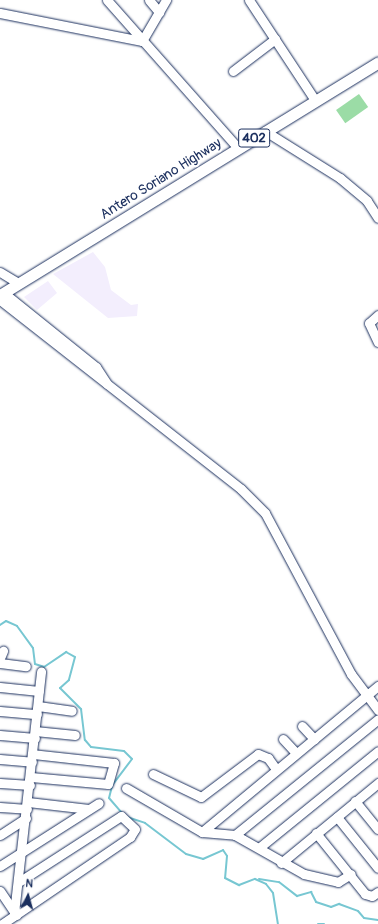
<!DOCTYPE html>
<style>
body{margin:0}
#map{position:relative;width:378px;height:924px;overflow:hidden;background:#fff;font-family:Pangolin,sans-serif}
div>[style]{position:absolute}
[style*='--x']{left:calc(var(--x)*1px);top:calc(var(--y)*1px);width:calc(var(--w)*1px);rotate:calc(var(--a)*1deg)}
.built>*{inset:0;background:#f3eefd}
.green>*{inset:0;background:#9bdca6;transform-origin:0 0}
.stream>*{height:2px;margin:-1px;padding:0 1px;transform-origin:1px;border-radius:1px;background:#77c7d2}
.roads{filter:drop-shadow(0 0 1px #1b2f5e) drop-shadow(0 0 1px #1b2f5e)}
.minor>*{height:9px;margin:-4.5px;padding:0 4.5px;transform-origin:4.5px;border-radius:4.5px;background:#fff}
.major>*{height:11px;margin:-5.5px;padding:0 5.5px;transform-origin:5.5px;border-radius:5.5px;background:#fff}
span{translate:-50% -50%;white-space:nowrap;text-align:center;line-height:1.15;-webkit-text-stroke:4px #fff;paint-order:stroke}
.shield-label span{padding:1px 3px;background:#fff;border:1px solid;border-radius:3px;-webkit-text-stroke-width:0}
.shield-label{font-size:13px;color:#1b2f5e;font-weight:700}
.street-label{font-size:14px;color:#1b2f5e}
.north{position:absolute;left:8px;top:876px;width:40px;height:40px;-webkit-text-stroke:3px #fff;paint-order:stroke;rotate:6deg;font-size:11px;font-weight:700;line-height:16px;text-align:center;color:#1b2f5e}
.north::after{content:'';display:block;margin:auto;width:14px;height:18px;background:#1b2f5e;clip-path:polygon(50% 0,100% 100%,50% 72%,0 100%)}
</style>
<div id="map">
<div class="built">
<i style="clip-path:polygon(93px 252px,105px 267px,111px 290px,131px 305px,138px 304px,137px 316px,108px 318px,53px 274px)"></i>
<i style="clip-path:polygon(48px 281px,57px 293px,37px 310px,24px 297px)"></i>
</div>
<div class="green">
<i style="left:359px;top:94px;width:16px;height:28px;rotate:55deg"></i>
</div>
<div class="stream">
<i style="--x:0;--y:625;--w:7;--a:-34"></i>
<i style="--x:6;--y:621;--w:12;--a:24"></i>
<i style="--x:17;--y:626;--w:27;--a:54"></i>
<i style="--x:33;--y:648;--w:16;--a:83"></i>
<i style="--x:35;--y:664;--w:9;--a:18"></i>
<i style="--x:44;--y:667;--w:27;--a:-34"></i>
<i style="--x:66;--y:652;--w:10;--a:29"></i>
<i style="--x:75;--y:657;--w:24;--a:105"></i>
<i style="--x:69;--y:680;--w:12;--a:138"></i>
<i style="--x:60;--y:688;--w:30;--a:45"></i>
<i style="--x:81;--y:709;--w:31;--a:83"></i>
<i style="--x:85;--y:740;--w:9;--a:49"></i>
<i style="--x:91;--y:747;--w:33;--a:7"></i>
<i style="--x:124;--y:751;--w:11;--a:45"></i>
<i style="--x:132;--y:759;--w:34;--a:127"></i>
<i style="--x:112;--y:786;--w:12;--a:104"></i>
<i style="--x:109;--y:798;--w:18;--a:49"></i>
<i style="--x:127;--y:817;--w:19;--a:18"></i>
<i style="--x:145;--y:823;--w:51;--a:37.1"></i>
<i style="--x:186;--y:854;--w:18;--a:16"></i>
<i style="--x:203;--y:859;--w:22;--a:-24"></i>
<i style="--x:223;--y:850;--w:7;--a:56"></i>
<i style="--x:227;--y:856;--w:22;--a:95"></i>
<i style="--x:225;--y:878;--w:16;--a:27"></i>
<i style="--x:239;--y:885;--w:17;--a:-21"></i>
<i style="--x:255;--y:879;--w:12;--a:24"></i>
<i style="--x:266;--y:884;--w:11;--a:52"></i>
<i style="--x:273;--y:893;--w:31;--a:81"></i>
<i style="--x:259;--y:879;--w:20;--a:9"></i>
<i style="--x:279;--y:882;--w:23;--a:38"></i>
<i style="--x:297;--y:896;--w:15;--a:-16"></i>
<i style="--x:311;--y:892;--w:11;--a:63"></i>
<i style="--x:316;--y:902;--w:16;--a:18"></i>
<i style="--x:331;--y:907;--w:9;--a:-21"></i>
<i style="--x:339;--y:904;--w:20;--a:20"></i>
<i style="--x:358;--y:911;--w:9;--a:49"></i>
<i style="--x:364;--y:918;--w:14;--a:8"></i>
<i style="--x:318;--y:924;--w:6;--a:0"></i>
</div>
<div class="roads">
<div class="minor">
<i style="--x:107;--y:0;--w:198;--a:48.5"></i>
<i style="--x:149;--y:0;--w:16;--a:50"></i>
<i style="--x:249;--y:0;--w:120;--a:56.6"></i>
<i style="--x:0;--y:13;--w:145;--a:11.2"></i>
<i style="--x:142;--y:41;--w:48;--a:-59.7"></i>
<i style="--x:233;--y:71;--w:53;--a:-37.3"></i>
<i style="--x:265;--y:131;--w:89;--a:32.1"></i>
<i style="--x:340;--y:178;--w:35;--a:40"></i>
<i style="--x:367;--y:201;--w:20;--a:57"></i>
<i style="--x:0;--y:272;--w:21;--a:31"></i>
<i style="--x:4;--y:293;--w:118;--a:38.8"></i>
<i style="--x:96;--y:367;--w:20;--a:57"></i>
<i style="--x:0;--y:300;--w:306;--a:38.1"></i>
<i style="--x:241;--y:489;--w:34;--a:45"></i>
<i style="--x:265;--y:513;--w:183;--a:61.9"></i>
<i style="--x:351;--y:674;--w:45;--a:53.1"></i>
<i style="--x:378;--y:315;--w:12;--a:138"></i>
<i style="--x:369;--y:323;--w:21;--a:65"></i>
<i style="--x:0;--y:658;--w:8;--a:-67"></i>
<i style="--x:0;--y:663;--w:26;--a:7"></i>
<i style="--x:0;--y:687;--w:39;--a:6"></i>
<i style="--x:38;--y:706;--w:34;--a:8"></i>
<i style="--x:0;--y:711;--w:37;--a:5"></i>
<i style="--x:302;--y:726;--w:18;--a:47"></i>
<i style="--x:35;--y:731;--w:40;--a:5.7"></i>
<i style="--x:0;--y:735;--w:35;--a:5"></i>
<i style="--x:283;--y:739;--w:19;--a:47"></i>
<i style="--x:0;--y:759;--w:32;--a:5"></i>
<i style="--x:153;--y:774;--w:53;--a:25.6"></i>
<i style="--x:201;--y:797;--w:71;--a:-37"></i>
<i style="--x:258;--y:754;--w:11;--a:22"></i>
<i style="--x:268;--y:758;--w:14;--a:54"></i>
<i style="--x:31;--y:777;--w:77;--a:5.2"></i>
<i style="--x:108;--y:784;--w:22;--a:-74"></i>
<i style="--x:114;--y:763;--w:81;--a:-173.7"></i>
<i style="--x:0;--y:783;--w:30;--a:4"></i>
<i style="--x:126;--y:788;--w:88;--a:30.1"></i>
<i style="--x:202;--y:832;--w:33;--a:5"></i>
<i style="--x:235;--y:835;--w:79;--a:29.5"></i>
<i style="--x:304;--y:874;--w:35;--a:13"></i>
<i style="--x:338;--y:882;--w:15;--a:-32"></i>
<i style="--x:355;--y:801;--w:36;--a:51"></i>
<i style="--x:28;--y:802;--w:61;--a:6.5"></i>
<i style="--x:0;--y:807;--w:27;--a:4"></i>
<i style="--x:337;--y:817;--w:65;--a:51.2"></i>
<i style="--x:202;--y:832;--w:229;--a:-39.7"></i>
<i style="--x:316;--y:833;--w:78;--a:51.2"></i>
<i style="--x:365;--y:894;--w:7;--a:16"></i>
<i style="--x:372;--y:896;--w:7;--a:-34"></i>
<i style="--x:0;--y:835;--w:31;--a:-33"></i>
<i style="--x:235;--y:835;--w:184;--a:-39"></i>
<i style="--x:260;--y:847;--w:152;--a:-39.1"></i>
<i style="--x:281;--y:863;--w:126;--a:-39.5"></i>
<i style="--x:0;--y:866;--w:117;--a:-32.5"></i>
<i style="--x:0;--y:891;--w:29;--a:56"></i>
<i style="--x:14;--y:913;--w:243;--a:-83.6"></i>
<i style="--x:2;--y:924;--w:155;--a:-34.2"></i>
<i style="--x:130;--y:837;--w:9;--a:-58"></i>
<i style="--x:135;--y:829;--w:19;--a:-137"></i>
<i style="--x:121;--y:816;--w:120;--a:147.2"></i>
</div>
<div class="major">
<i style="--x:0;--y:295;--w:444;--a:-31.6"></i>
</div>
</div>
<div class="shield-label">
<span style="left:254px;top:138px">402</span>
</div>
<div class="street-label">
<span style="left:161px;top:179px;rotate:-32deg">Antero Soriano Highway</span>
</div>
<div class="north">N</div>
</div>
